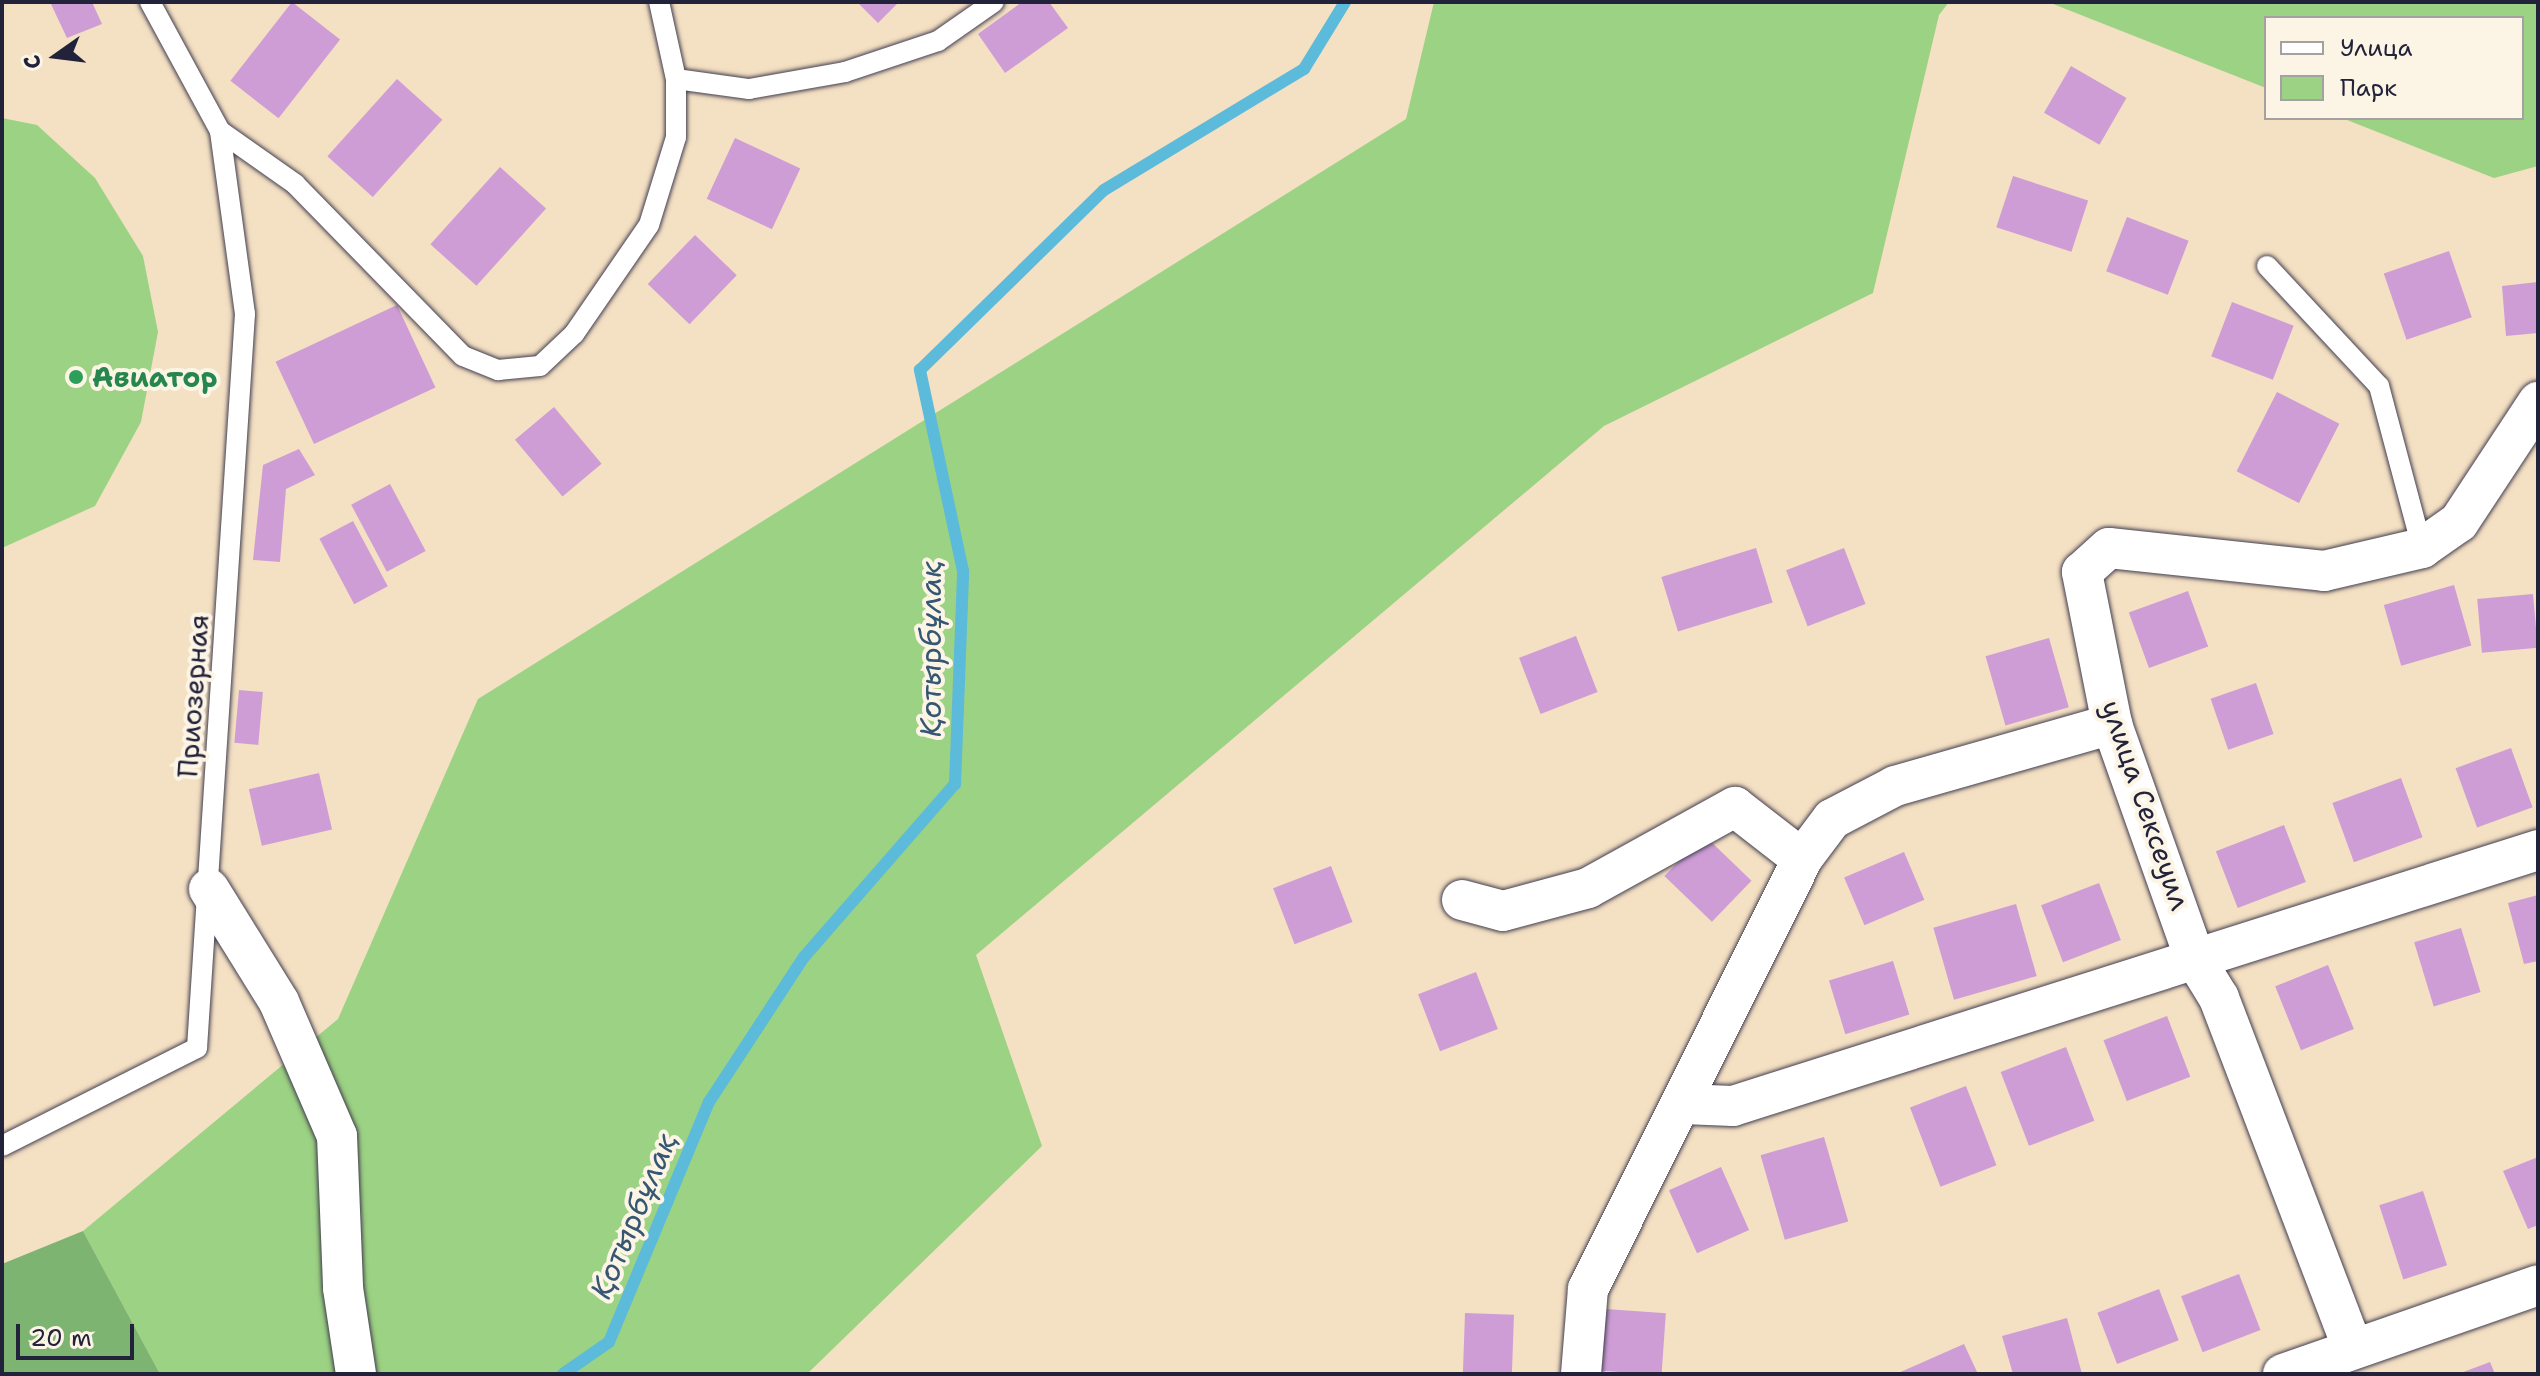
<!DOCTYPE html>
<meta charset="utf-8">
<style>
body{margin:0}
#map{position:relative;width:2540px;height:1376px;overflow:hidden;background:#f4e0c3;font-family:"Shantell Sans",sans-serif}
div>[style]{position:absolute}
[style*='--x']{left:calc(var(--x)*1px);top:calc(var(--y)*1px);width:calc(var(--w)*1px);rotate:calc(var(--a)*1deg)}
.green>*{inset:0;background:#9cd283}
.forest>*{inset:0;background:#7db471}
.stream>*{height:12px;margin:-6px;padding:0 6px;transform-origin:6px;border-radius:6px;background:#5cbada}
.building>*{inset:0;background:#ce9dd6;transform-origin:0 0}
.roads{filter:drop-shadow(0 0 2px #423e4f) drop-shadow(0 0 2px #423e4f)}
.lane>*{height:20px;margin:-10px;padding:0 10px;transform-origin:10px;border-radius:10px;background:#fff}
.street>*{height:40px;margin:-20px;padding:0 20px;transform-origin:20px;border-radius:20px;background:#fff}
.dots>*{width:22px;height:22px;translate:-50% -50%;box-sizing:border-box;border:4px solid #fcf5e5;border-radius:50%}
span{translate:-50% -50%;white-space:nowrap;text-align:center;line-height:1.15;-webkit-text-stroke:8px #fcf5e5;paint-order:stroke}
.leisure-label{font-size:28px;color:#27864d;font-weight:700}
.left{translate:0 -50%;text-align:left}
.street-label{font-size:28px;color:#22223b}
.water-label{font-size:30px;color:#365773;font-style:italic}
.frame{position:absolute;inset:0;border:4px solid #22223b;pointer-events:none}
.legend{position:absolute;left:2264px;top:16px;width:260px;height:104px;box-sizing:border-box;background:#fcf5e5;border:2px solid #a5a1a1;margin:0;padding:10px 14px;list-style:none;font-size:24px;color:#22223b}
.legend li{display:flex;align-items:center;gap:16px;height:40px}
.legend b{width:40px;border:2px solid #a5a1a1}
.north{position:absolute;left:16px;top:16px;width:80px;height:80px;-webkit-text-stroke:6px #fcf5e5;paint-order:stroke;rotate:256deg;font-size:22px;font-weight:700;line-height:32px;text-align:center;color:#22223b}
.north::after{content:'';display:block;margin:auto;width:28px;height:36px;background:#22223b;clip-path:polygon(50% 0,100% 100%,50% 72%,0 100%)}
.scale{position:absolute;left:16px;top:1324px;width:118px;height:36px;box-sizing:border-box;border:4px solid #22223b;border-top:0;padding-left:10px;font-size:24px;line-height:28px;white-space:nowrap;color:#22223b;-webkit-text-stroke:6px #fcf5e5;paint-order:stroke}
</style>
<div id="map">
<div class="green">
<i style="clip-path:polygon(1434px 2px,1949px 2px,1939px 15px,1873px 293px,1604px 426px,976px 955px,1042px 1146px,807px 1374px,160px 1374px,83px 1231px,338px 1019px,478px 699px,1406px 119px)"></i>
<i style="clip-path:polygon(2048px 2px,2538px 2px,2538px 166px,2494px 178px,2342px 118px,2522px 118px,2522px 18px,2266px 18px,2266px 88px)"></i>
<i style="clip-path:polygon(2px 118px,37px 125px,95px 178px,143px 256px,158px 332px,141px 422px,95px 506px,2px 548px)"></i>
</div>
<div class="forest">
<i style="clip-path:polygon(83px 1231px,160px 1374px,2px 1374px,2px 1264px)"></i>
</div>
<div class="stream">
<i style="--x:563;--y:1374;--w:56;--a:-34.8"></i>
<i style="--x:609;--y:1342;--w:260;--a:-67.4"></i>
<i style="--x:709;--y:1102;--w:173;--a:-56.8"></i>
<i style="--x:804;--y:957;--w:230;--a:-48.9"></i>
<i style="--x:955;--y:784;--w:213;--a:-87.8"></i>
<i style="--x:963;--y:571;--w:206;--a:-102.1"></i>
<i style="--x:920;--y:370;--w:257;--a:-44.4"></i>
<i style="--x:1104;--y:190;--w:234;--a:-31.2"></i>
<i style="--x:1304;--y:69;--w:79;--a:-58.5"></i>
</div>
<div class="building">
<i style="clip-path:polygon(50px 2px,92px 2px,102px 24px,67px 38px)"></i>
<i style="left:292px;top:2px;width:61px;height:100px;rotate:38deg"></i>
<i style="clip-path:polygon(857px 2px,899px 2px,878px 23px)"></i>
<i style="clip-path:polygon(1022px 2px,1049px 2px,1068px 28px,1005px 73px,978px 34px)"></i>
<i style="left:2071px;top:66px;width:64px;height:54px;rotate:30deg"></i>
<i style="left:397px;top:79px;width:61px;height:104px;rotate:42deg"></i>
<i style="left:735px;top:138px;width:72px;height:67px;rotate:25deg"></i>
<i style="left:500px;top:167px;width:62px;height:104px;rotate:42deg"></i>
<i style="left:2013px;top:176px;width:79px;height:54px;rotate:18deg"></i>
<i style="left:2127px;top:217px;width:66px;height:58px;rotate:21deg"></i>
<i style="left:695px;top:235px;width:58px;height:68px;rotate:44deg"></i>
<i style="left:2449px;top:251px;width:70px;height:69px;rotate:71deg"></i>
<i style="clip-path:polygon(2538px 282px,2538px 333px,2506px 336px,2502px 286px)"></i>
<i style="left:2232px;top:302px;width:66px;height:58px;rotate:21deg"></i>
<i style="left:397px;top:305px;width:91px;height:134px;rotate:65deg"></i>
<i style="left:2277px;top:392px;width:70px;height:89px;rotate:27deg"></i>
<i style="left:554px;top:407px;width:74px;height:51px;rotate:50deg"></i>
<i style="clip-path:polygon(299px 449px,315px 475px,286px 489px,280px 562px,253px 560px,263px 465px)"></i>
<i style="left:390px;top:484px;width:76px;height:44px;rotate:62deg"></i>
<i style="left:353px;top:521px;width:74px;height:38px;rotate:62deg"></i>
<i style="left:1756px;top:548px;width:57px;height:99px;rotate:73deg"></i>
<i style="left:1844px;top:548px;width:60px;height:62px;rotate:69deg"></i>
<i style="left:2454px;top:585px;width:63px;height:73px;rotate:74deg"></i>
<i style="left:2188px;top:591px;width:59px;height:63px;rotate:70deg"></i>
<i style="left:2533px;top:594px;width:54px;height:56px;rotate:85deg"></i>
<i style="left:1576px;top:636px;width:60px;height:61px;rotate:69deg"></i>
<i style="left:2049px;top:638px;width:72px;height:66px;rotate:74deg"></i>
<i style="left:2256px;top:683px;width:54px;height:48px;rotate:71deg"></i>
<i style="left:239px;top:690px;width:24px;height:53px;rotate:5deg"></i>
<i style="left:2511px;top:748px;width:63px;height:59px;rotate:70deg"></i>
<i style="left:319px;top:773px;width:58px;height:72px;rotate:77deg"></i>
<i style="left:2401px;top:778px;width:63px;height:73px;rotate:70deg"></i>
<i style="left:2284px;top:825px;width:61px;height:73px;rotate:69deg"></i>
<i style="left:1704px;top:835px;width:66px;height:57px;rotate:44deg"></i>
<i style="left:1904px;top:852px;width:52px;height:65px;rotate:67deg"></i>
<i style="left:1331px;top:866px;width:60px;height:62px;rotate:69deg"></i>
<i style="left:2099px;top:883px;width:61px;height:62px;rotate:69deg"></i>
<i style="clip-path:polygon(2538px 895px,2538px 961px,2524px 964px,2508px 903px)"></i>
<i style="left:2016px;top:904px;width:75px;height:86px;rotate:74deg"></i>
<i style="left:2461px;top:928px;width:67px;height:49px;rotate:73deg"></i>
<i style="left:1893px;top:961px;width:56px;height:67px;rotate:73deg"></i>
<i style="left:2328px;top:965px;width:69px;height:57px;rotate:68deg"></i>
<i style="left:1476px;top:972px;width:61px;height:62px;rotate:69deg"></i>
<i style="left:2167px;top:1016px;width:65px;height:68px;rotate:69deg"></i>
<i style="left:2066px;top:1047px;width:79px;height:70px;rotate:69deg"></i>
<i style="left:1966px;top:1086px;width:85px;height:60px;rotate:69deg"></i>
<i style="left:1824px;top:1137px;width:88px;height:66px;rotate:74deg"></i>
<i style="clip-path:polygon(2538px 1157px,2538px 1225px,2528px 1229px,2503px 1171px)"></i>
<i style="left:1721px;top:1167px;width:69px;height:57px;rotate:66deg"></i>
<i style="left:2423px;top:1191px;width:78px;height:46px;rotate:72deg"></i>
<i style="left:2239px;top:1274px;width:60px;height:62px;rotate:69deg"></i>
<i style="left:2159px;top:1289px;width:55px;height:66px;rotate:69deg"></i>
<i style="left:1606px;top:1309px;width:60px;height:62px;rotate:4deg"></i>
<i style="left:1465px;top:1313px;width:49px;height:61px;rotate:2deg"></i>
<i style="clip-path:polygon(2067px 1318px,2082px 1374px,2013px 1374px,2002px 1336px)"></i>
<i style="clip-path:polygon(1964px 1344px,1978px 1374px,1896px 1374px)"></i>
<i style="clip-path:polygon(2490px 1362px,2495px 1374px,2458px 1374px)"></i>
</div>
<div class="roads">
<div class="lane">
<i style="--x:676;--y:79;--w:74;--a:7.8"></i>
<i style="--x:749;--y:89;--w:97;--a:-10"></i>
<i style="--x:845;--y:72;--w:98;--a:-18.4"></i>
<i style="--x:938;--y:41;--w:68;--a:-34.9"></i>
<i style="--x:220;--y:131;--w:92;--a:35.2"></i>
<i style="--x:295;--y:184;--w:240;--a:45.7"></i>
<i style="--x:463;--y:356;--w:38;--a:22"></i>
<i style="--x:498;--y:370;--w:42;--a:-5.4"></i>
<i style="--x:540;--y:366;--w:47;--a:-43.3"></i>
<i style="--x:574;--y:334;--w:132;--a:-55.5"></i>
<i style="--x:649;--y:225;--w:92;--a:-72.9"></i>
<i style="--x:676;--y:137;--w:58;--a:-90"></i>
<i style="--x:676;--y:79;--w:79;--a:-102.4"></i>
<i style="--x:2267;--y:266;--w:164;--a:47"></i>
<i style="--x:2379;--y:386;--w:168;--a:75.1"></i>
<i style="--x:2;--y:1146;--w:218;--a:-26.7"></i>
<i style="--x:197;--y:1048;--w:736;--a:-86.26"></i>
<i style="--x:245;--y:314;--w:185;--a:-97.8"></i>
<i style="--x:220;--y:131;--w:147;--a:-118.5"></i>
</div>
<div class="street">
<i style="--x:209;--y:889;--w:133;--a:58.2"></i>
<i style="--x:279;--y:1002;--w:146;--a:66.6"></i>
<i style="--x:337;--y:1136;--w:152;--a:87.7"></i>
<i style="--x:343;--y:1288;--w:87;--a:81.4"></i>
<i style="--x:1462;--y:900;--w:42;--a:15"></i>
<i style="--x:1503;--y:911;--w:88;--a:-15.1"></i>
<i style="--x:1588;--y:888;--w:168;--a:-28.9"></i>
<i style="--x:1735;--y:807;--w:85;--a:37.8"></i>
<i style="--x:1683;--y:1104;--w:50;--a:2.3"></i>
<i style="--x:1733;--y:1106;--w:845;--a:-17.64"></i>
<i style="--x:2353;--y:1349;--w:376;--a:-110.9"></i>
<i style="--x:2219;--y:998;--w:46;--a:-121.6"></i>
<i style="--x:2195;--y:959;--w:249;--a:-109.5"></i>
<i style="--x:2112;--y:724;--w:155;--a:-101.2"></i>
<i style="--x:2082;--y:572;--w:36;--a:-42"></i>
<i style="--x:2109;--y:548;--w:216;--a:6.1"></i>
<i style="--x:2324;--y:571;--w:101;--a:-13.2"></i>
<i style="--x:2422;--y:548;--w:45;--a:-35.1"></i>
<i style="--x:2459;--y:522;--w:144;--a:-56.6"></i>
<i style="--x:1581;--y:1374;--w:85;--a:-85.3"></i>
<i style="--x:1588;--y:1289;--w:480;--a:-63.5"></i>
<i style="--x:1802;--y:859;--w:50;--a:-53.1"></i>
<i style="--x:1832;--y:819;--w:71;--a:-27.6"></i>
<i style="--x:1895;--y:786;--w:226;--a:-15.9"></i>
<i style="--x:2283;--y:1374;--w:270;--a:-19.2"></i>
</div>
</div>
<div class="dots">
<i style="left:76px;top:377px;background:#2e9e5b"></i>
</div>
<div class="leisure-label">
<span class="left" style="left:92px;top:377px">Авиатор</span>
</div>
<div class="street-label">
<span style="left:193px;top:696px;rotate:-86deg">Приозерная</span>
<span style="left:2146px;top:805px;rotate:71deg">улица Сексеуил</span>
</div>
<div class="water-label">
<span style="left:931px;top:649px;rotate:-90deg">Қотырбұлақ</span>
<span style="left:634px;top:1216px;rotate:-67deg">Қотырбұлақ</span>
</div>
<div class="frame"></div>
<ul class="legend">
<li><b style="height:10px;background:#fff"></b>Улица</li>
<li><b style="height:22px;background:#9cd283"></b>Парк</li>
</ul>
<div class="north">С</div>
<div class="scale">20 m</div>
</div>
